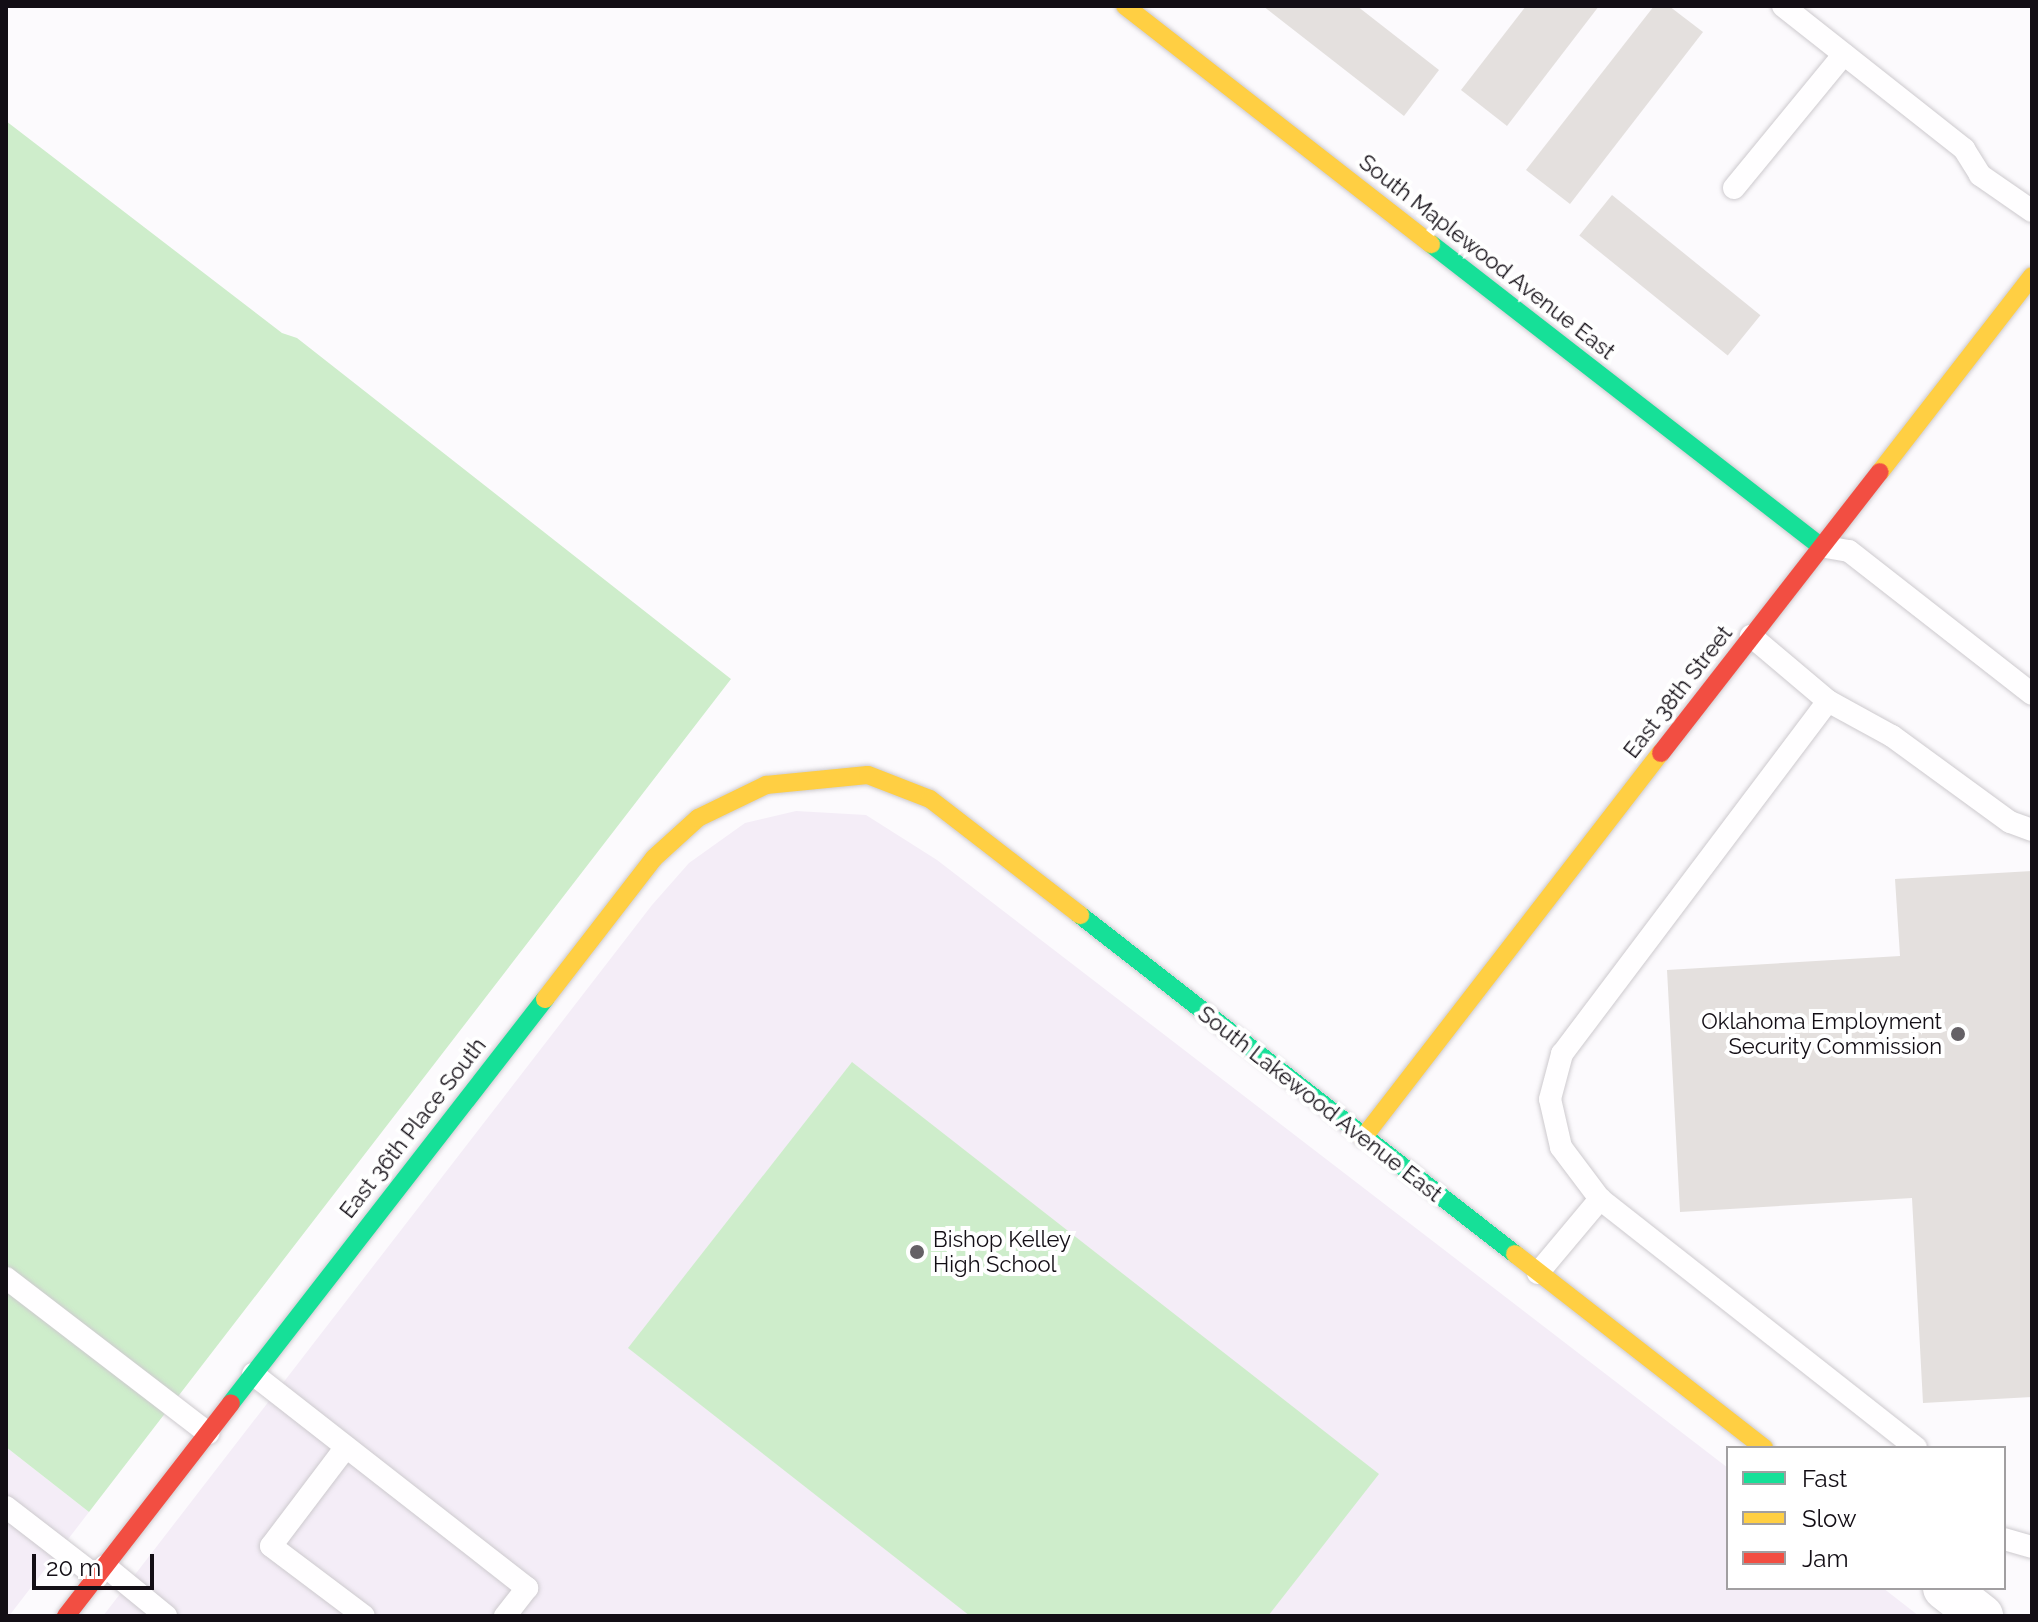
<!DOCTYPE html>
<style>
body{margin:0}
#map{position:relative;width:2038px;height:1622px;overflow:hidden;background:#fcfafd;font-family:Raleway,sans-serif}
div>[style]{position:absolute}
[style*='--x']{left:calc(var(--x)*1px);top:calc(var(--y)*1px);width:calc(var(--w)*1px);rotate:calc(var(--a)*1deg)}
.built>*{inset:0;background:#f4edf7}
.green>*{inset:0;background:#ceedcb}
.building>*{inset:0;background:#e4e0de;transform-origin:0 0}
.roads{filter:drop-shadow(0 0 2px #cdcace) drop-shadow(0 0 2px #cdcace)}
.lane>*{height:22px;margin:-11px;padding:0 11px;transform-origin:11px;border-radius:11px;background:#fffeff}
.street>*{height:44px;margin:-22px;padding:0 22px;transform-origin:22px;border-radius:22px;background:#fffeff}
.fast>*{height:18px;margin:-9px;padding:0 9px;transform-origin:9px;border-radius:9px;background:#16e098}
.slow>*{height:18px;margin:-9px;padding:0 9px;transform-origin:9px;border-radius:9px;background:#ffcf43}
.jam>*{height:18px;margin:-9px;padding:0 9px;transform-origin:9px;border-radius:9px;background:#f24e42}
.dots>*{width:22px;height:22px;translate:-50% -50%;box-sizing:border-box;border:4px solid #fff;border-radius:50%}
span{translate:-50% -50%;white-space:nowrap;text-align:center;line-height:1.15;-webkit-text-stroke:8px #fff;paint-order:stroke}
.street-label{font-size:22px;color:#130e15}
.poi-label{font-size:22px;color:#130e15}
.right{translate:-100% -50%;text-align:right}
.left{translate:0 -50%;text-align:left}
.frame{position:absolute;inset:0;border:8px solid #130e15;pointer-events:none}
.legend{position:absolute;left:1726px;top:1446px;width:280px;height:144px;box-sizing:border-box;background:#fff;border:2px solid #a19fa1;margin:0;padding:10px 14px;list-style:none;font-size:24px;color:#130e15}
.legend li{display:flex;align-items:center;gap:16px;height:40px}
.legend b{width:40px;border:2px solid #a19fa1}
.scale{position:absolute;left:32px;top:1554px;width:122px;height:36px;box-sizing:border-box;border:4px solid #130e15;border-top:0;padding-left:10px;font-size:24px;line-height:28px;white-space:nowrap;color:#130e15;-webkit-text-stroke:6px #fff;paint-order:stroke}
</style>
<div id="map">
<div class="built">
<i style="clip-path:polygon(796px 811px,866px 815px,937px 860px,1728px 1468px,1728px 1588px,1883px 1588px,1919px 1616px,103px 1616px,652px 905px,689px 863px,745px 823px)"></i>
<i style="clip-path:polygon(6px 1447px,89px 1512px,9px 1616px,6px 1616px)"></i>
</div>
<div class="green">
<i style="clip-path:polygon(6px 121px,282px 333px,297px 338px,731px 679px,89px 1512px,6px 1447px)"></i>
<i style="clip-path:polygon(852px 1062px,1379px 1474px,1268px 1616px,970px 1616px,628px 1348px)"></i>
</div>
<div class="building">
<i style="clip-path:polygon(1263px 6px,1357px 6px,1439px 70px,1404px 116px)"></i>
<i style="clip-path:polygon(1526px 6px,1599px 6px,1507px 126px,1461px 90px)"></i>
<i style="clip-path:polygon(1654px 6px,1669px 6px,1703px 32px,1570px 204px,1526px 170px)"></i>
<i style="left:1612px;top:195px;width:191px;height:52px;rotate:39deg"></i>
<i style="clip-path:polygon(2032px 871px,2032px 1397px,1923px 1403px,1912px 1198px,1680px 1212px,1667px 970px,1900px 956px,1895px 879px)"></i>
</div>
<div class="roads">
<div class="lane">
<i style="--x:1783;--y:6;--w:231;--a:38.3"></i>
<i style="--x:1964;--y:149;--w:31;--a:58"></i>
<i style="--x:1980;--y:175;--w:63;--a:34.7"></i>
<i style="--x:1734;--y:188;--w:173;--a:-50.6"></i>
<i style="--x:1820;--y:546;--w:29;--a:10"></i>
<i style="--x:1849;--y:551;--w:232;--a:38"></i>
<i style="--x:1828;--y:701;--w:73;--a:28.7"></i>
<i style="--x:1892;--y:736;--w:146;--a:36.1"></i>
<i style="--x:2010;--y:822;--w:23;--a:20"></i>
<i style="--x:1600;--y:1199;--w:65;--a:-126.9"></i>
<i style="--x:1561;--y:1147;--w:49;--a:-102.9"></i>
<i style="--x:1550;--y:1099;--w:47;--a:-75.1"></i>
<i style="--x:1562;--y:1054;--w:442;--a:-53"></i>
<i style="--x:1828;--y:701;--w:101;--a:-139.8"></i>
<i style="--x:1538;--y:1273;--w:97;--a:-50"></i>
<i style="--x:1600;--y:1199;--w:402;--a:38.2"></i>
<i style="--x:6;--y:1278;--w:255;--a:37.5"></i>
<i style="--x:253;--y:1374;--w:348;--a:38"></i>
<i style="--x:527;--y:1588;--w:36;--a:128"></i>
<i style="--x:346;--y:1447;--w:124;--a:127.1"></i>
<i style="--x:271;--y:1546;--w:116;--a:37"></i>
<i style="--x:6;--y:1507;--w:115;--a:37.6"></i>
<i style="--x:2004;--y:1539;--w:29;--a:16"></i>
<i style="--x:105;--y:1566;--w:79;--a:39.3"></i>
</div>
<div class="street">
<i style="--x:1945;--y:1588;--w:46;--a:37.9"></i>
</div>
<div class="fast">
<i style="--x:1431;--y:244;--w:492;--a:37.8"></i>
<i style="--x:1080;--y:915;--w:551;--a:37.93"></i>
<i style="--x:231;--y:1403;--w:512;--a:-52.14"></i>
</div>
<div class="slow">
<i style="--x:1125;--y:6;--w:388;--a:37.9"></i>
<i style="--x:1880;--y:472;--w:248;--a:-52.2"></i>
<i style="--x:545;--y:999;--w:178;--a:-52.3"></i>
<i style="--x:654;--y:858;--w:59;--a:-42.3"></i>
<i style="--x:698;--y:818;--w:76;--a:-25.9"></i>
<i style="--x:766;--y:785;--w:102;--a:-5.6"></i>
<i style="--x:868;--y:775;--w:66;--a:21.2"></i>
<i style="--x:930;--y:799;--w:190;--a:37.7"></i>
<i style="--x:1363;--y:1138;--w:487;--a:-52.3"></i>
<i style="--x:1515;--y:1254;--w:316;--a:37.9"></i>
</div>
<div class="jam">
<i style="--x:1661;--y:753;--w:356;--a:-52.1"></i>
<i style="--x:66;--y:1616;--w:269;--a:-52.2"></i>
</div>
</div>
<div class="dots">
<i style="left:1958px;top:1034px;background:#656166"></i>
<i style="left:917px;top:1252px;background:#656166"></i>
</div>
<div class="street-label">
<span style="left:1487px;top:257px;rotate:38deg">South Maplewood Avenue East</span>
<span style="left:1678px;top:692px;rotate:-52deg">East 38th Street</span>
<span style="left:1320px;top:1104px;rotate:38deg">South Lakewood Avenue East</span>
<span style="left:413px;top:1128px;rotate:-52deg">East 36th Place South</span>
</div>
<div class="poi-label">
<span class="right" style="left:1942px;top:1034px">Oklahoma Employment<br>Security Commission</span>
<span class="left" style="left:933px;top:1252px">Bishop Kelley<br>High School</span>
</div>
<div class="frame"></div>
<ul class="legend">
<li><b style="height:10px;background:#16e098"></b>Fast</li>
<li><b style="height:10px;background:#ffcf43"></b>Slow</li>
<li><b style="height:10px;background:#f24e42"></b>Jam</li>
</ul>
<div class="scale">20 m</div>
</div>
